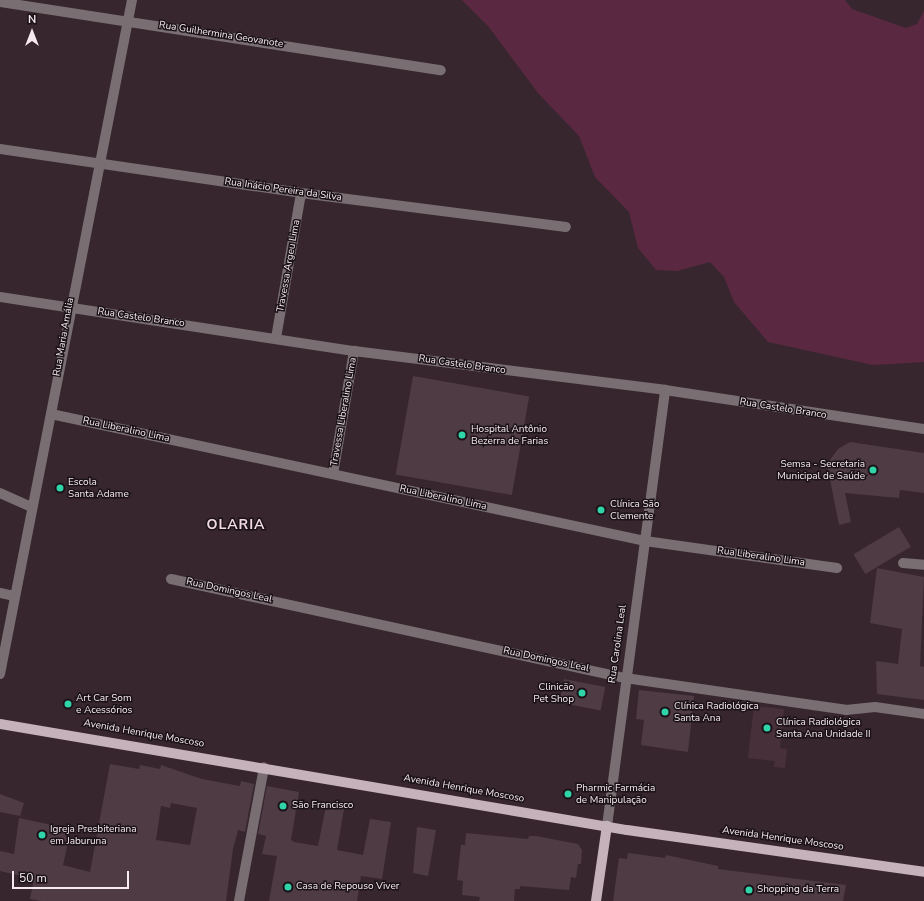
<!DOCTYPE html>
<meta charset="utf-8">
<style>
body{margin:0}
#map{position:relative;width:924px;height:901px;overflow:hidden;background:#38262f;font-family:"Nunito Sans",sans-serif}
div>[style]{position:absolute}
[style*='--x']{left:calc(var(--x)*1px);top:calc(var(--y)*1px);width:calc(var(--w)*1px);rotate:calc(var(--a)*1deg)}
.built>*{inset:0;background:#48303b}
.green>*{inset:0;background:#5b2842}
.building>*{inset:0;background:#4e3b44;transform-origin:0 0}
.minor>*{height:10px;margin:-5px;padding:0 5px;transform-origin:5px;border-radius:5px;background:#796f73}
.major>*{height:10px;margin:-5px;padding:0 5px;transform-origin:5px;border-radius:5px;background:#c5b2ba}
.dots>*{width:11px;height:11px;translate:-50% -50%;box-sizing:border-box;border:2px solid #1a1216;border-radius:50%}
span{translate:-50% -50%;white-space:nowrap;text-align:center;line-height:1.15;-webkit-text-stroke:3px #1a1216;paint-order:stroke}
.street-label{font-size:10px;color:#f6eaef}
.poi-label{font-size:10px;color:#f6eaef}
.left{translate:0 -50%;text-align:left}
.right{translate:-100% -50%;text-align:right}
.district-label{font-size:14px;color:#f1d9e3;font-weight:700;letter-spacing:1px}
.north{position:absolute;left:12px;top:12px;width:40px;height:40px;-webkit-text-stroke:3px #1a1216;paint-order:stroke;rotate:0deg;font-size:11px;font-weight:700;line-height:16px;text-align:center;color:#f6eaef}
.north::after{content:'';display:block;margin:auto;width:14px;height:18px;background:#f6eaef;clip-path:polygon(50% 0,100% 100%,50% 72%,0 100%)}
.scale{position:absolute;left:12px;top:871px;width:117px;height:18px;box-sizing:border-box;border:2px solid #f6eaef;border-top:0;padding-left:5px;font-size:12px;line-height:14px;white-space:nowrap;color:#f6eaef;-webkit-text-stroke:3px #1a1216;paint-order:stroke}
</style>
<div id="map">
<div class="built">
<i style="clip-path:polygon(754px 706px,784px 709px,780px 748px,787px 749px,785px 768px,774px 767px,775px 761px,748px 758px)"></i>
</div>
<div class="green">
<i style="clip-path:polygon(462px 0,845px 0,852px 9px,906px 28px,917px 24px,924px 11px,924px 362px,873px 365px,768px 342px,734px 302px,724px 277px,710px 262px,677px 271px,656px 270px,638px 248px,629px 212px,595px 177px,579px 136px,538px 93px,488px 26px)"></i>
</div>
<div class="building">
<i style="left:413px;top:376px;width:118px;height:100px;rotate:10deg"></i>
<i style="clip-path:polygon(850px 442px,924px 453px,924px 493px,900px 490px,899px 498px,845px 493px,851px 522px,839px 525px,827px 464px,838px 449px)"></i>
<i style="left:899px;top:527px;width:23px;height:53px;rotate:59deg"></i>
<i style="clip-path:polygon(877px 568px,924px 577px,920px 666px,924px 667px,924px 700px,877px 694px,876px 661px,898px 664px,902px 629px,870px 623px)"></i>
<i style="left:564px;top:679px;width:42px;height:24px;rotate:11deg"></i>
<i style="clip-path:polygon(639px 690px,694px 696px,688px 752px,641px 745px,644px 720px,636px 719px)"></i>
<i style="clip-path:polygon(evenodd,110px 764px,139px 769px,140px 765px,160px 769px,161px 765px,202px 779px,240px 786px,241px 781px,254px 784px,245px 832px,238px 830px,233px 849px,226px 901px,41px 901px,30px 899px,34px 879px,0 871px,0 851px,14px 854px,19px 818px,71px 829px,63px 865px,90px 872px,110px 764px,171px 803px,197px 808px,190px 845px,156px 840px,161px 806px,170px 808px,171px 803px)"></i>
<i style="clip-path:polygon(267px 786px,299px 792px,291px 840px,294px 842px,318px 846px,326px 806px,344px 809px,337px 850px,363px 855px,370px 819px,391px 822px,382px 879px,361px 876px,357px 901px,269px 901px,277px 856px,262px 854px,266px 836px,258px 834px)"></i>
<i style="clip-path:polygon(0 794px,24px 803px,20px 816px,0 812px)"></i>
<i style="clip-path:polygon(417px 827px,436px 830px,428px 876px,413px 873px)"></i>
<i style="clip-path:polygon(466px 833px,528px 839px,529px 836px,536px 836px,578px 844px,582px 850px,581px 864px,578px 864px,576px 878px,571px 877px,569px 890px,520px 886px,520px 889px,515px 889px,514px 901px,479px 901px,480px 897px,462px 895px,463px 881px,457px 880px,461px 845px,465px 845px)"></i>
<i style="clip-path:polygon(628px 853px,665px 858px,666px 855px,718px 866px,718px 869px,846px 885px,843px 901px,613px 901px,619px 858px,627px 859px)"></i>
</div>
<div class="minor">
<i style="--x:0;--y:2;--w:446;--a:8.8"></i>
<i style="--x:0;--y:149;--w:304;--a:8.3"></i>
<i style="--x:301;--y:193;--w:267;--a:7.3"></i>
<i style="--x:0;--y:297;--w:358;--a:8.7"></i>
<i style="--x:354;--y:351;--w:313;--a:7.1"></i>
<i style="--x:665;--y:390;--w:262;--a:8.6"></i>
<i style="--x:276;--y:338;--w:147;--a:-80.2"></i>
<i style="--x:51;--y:414;--w:607;--a:12.07"></i>
<i style="--x:645;--y:541;--w:194;--a:8"></i>
<i style="--x:333;--y:474;--w:125;--a:-80.3"></i>
<i style="--x:0;--y:493;--w:35;--a:24"></i>
<i style="--x:903;--y:563;--w:21;--a:5"></i>
<i style="--x:171;--y:579;--w:465;--a:12.3"></i>
<i style="--x:625;--y:678;--w:223;--a:8.2"></i>
<i style="--x:846;--y:710;--w:29;--a:-6"></i>
<i style="--x:875;--y:707;--w:49;--a:8.1"></i>
<i style="--x:0;--y:593;--w:14;--a:12"></i>
<i style="--x:0;--y:674;--w:687;--a:-78.92"></i>
<i style="--x:607;--y:826;--w:440;--a:-82.4"></i>
<i style="--x:239;--y:901;--w:136;--a:-79.4"></i>
</div>
<div class="major">
<i style="--x:0;--y:724;--w:636;--a:9.6"></i>
<i style="--x:627;--y:830;--w:300;--a:8"></i>
<i style="--x:596;--y:901;--w:76;--a:-81.7"></i>
</div>
<div class="dots">
<i style="left:462px;top:435px;background:#30d4a9"></i>
<i style="left:873px;top:470px;background:#30d4a9"></i>
<i style="left:60px;top:488px;background:#30d4a9"></i>
<i style="left:601px;top:510px;background:#30d4a9"></i>
<i style="left:582px;top:693px;background:#30d4a9"></i>
<i style="left:68px;top:704px;background:#30d4a9"></i>
<i style="left:665px;top:712px;background:#30d4a9"></i>
<i style="left:767px;top:728px;background:#30d4a9"></i>
<i style="left:568px;top:794px;background:#30d4a9"></i>
<i style="left:283px;top:806px;background:#30d4a9"></i>
<i style="left:42px;top:835px;background:#30d4a9"></i>
<i style="left:288px;top:887px;background:#30d4a9"></i>
<i style="left:749px;top:890px;background:#30d4a9"></i>
</div>
<div class="street-label">
<span style="left:221px;top:35px;rotate:9deg">Rua Guilhermina Geovanote</span>
<span style="left:283px;top:190px;rotate:8deg">Rua Inácio Pereira da Silva</span>
<span style="left:289px;top:266px;rotate:-80deg">Travessa Argeu Lima</span>
<span style="left:141px;top:318px;rotate:8deg">Rua Castelo Branco</span>
<span style="left:64px;top:337px;rotate:-80deg">Rua Maria Amália</span>
<span style="left:462px;top:365px;rotate:8deg">Rua Castelo Branco</span>
<span style="left:783px;top:409px;rotate:9deg">Rua Castelo Branco</span>
<span style="left:344px;top:412px;rotate:-80deg">Travessa Liberalino Lima</span>
<span style="left:126px;top:430px;rotate:12deg">Rua Liberalino Lima</span>
<span style="left:443px;top:498px;rotate:12deg">Rua Liberalino Lima</span>
<span style="left:761px;top:557px;rotate:8deg">Rua Liberalino Lima</span>
<span style="left:229px;top:591px;rotate:12deg">Rua Domingos Leal</span>
<span style="left:618px;top:644px;rotate:-82deg">Rua Carolina Leal</span>
<span style="left:546px;top:660px;rotate:12deg">Rua Domingos Leal</span>
<span style="left:144px;top:734px;rotate:10deg">Avenida Henrique Moscoso</span>
<span style="left:464px;top:789px;rotate:10deg">Avenida Henrique Moscoso</span>
<span style="left:783px;top:839px;rotate:8deg">Avenida Henrique Moscoso</span>
</div>
<div class="poi-label">
<span class="left" style="left:471px;top:435px">Hospital Antônio<br>Bezerra de Farias</span>
<span class="right" style="left:865px;top:470px">Semsa - Secretaria<br>Municipal de Saúde</span>
<span class="left" style="left:68px;top:488px">Escola<br>Santa Adame</span>
<span class="left" style="left:610px;top:510px">Clínica São<br>Clemente</span>
<span class="right" style="left:574px;top:693px">Clinicão<br>Pet Shop</span>
<span class="left" style="left:76px;top:704px">Art Car Som<br>e Acessórios</span>
<span class="left" style="left:674px;top:712px">Clínica Radiológica<br>Santa Ana</span>
<span class="left" style="left:776px;top:728px">Clínica Radiológica<br>Santa Ana Unidade II</span>
<span class="left" style="left:576px;top:794px">Pharmic Farmácia<br>de Manipulação</span>
<span class="left" style="left:292px;top:806px">São Francisco</span>
<span class="left" style="left:50px;top:835px">Igreja Presbiteriana<br>em Jaburuna</span>
<span class="left" style="left:296px;top:887px">Casa de Repouso Viver</span>
<span class="left" style="left:757px;top:890px">Shopping da Terra</span>
</div>
<div class="district-label">
<span style="left:236px;top:525px">OLARIA</span>
</div>
<div class="north">N</div>
<div class="scale">50 m</div>
</div>
